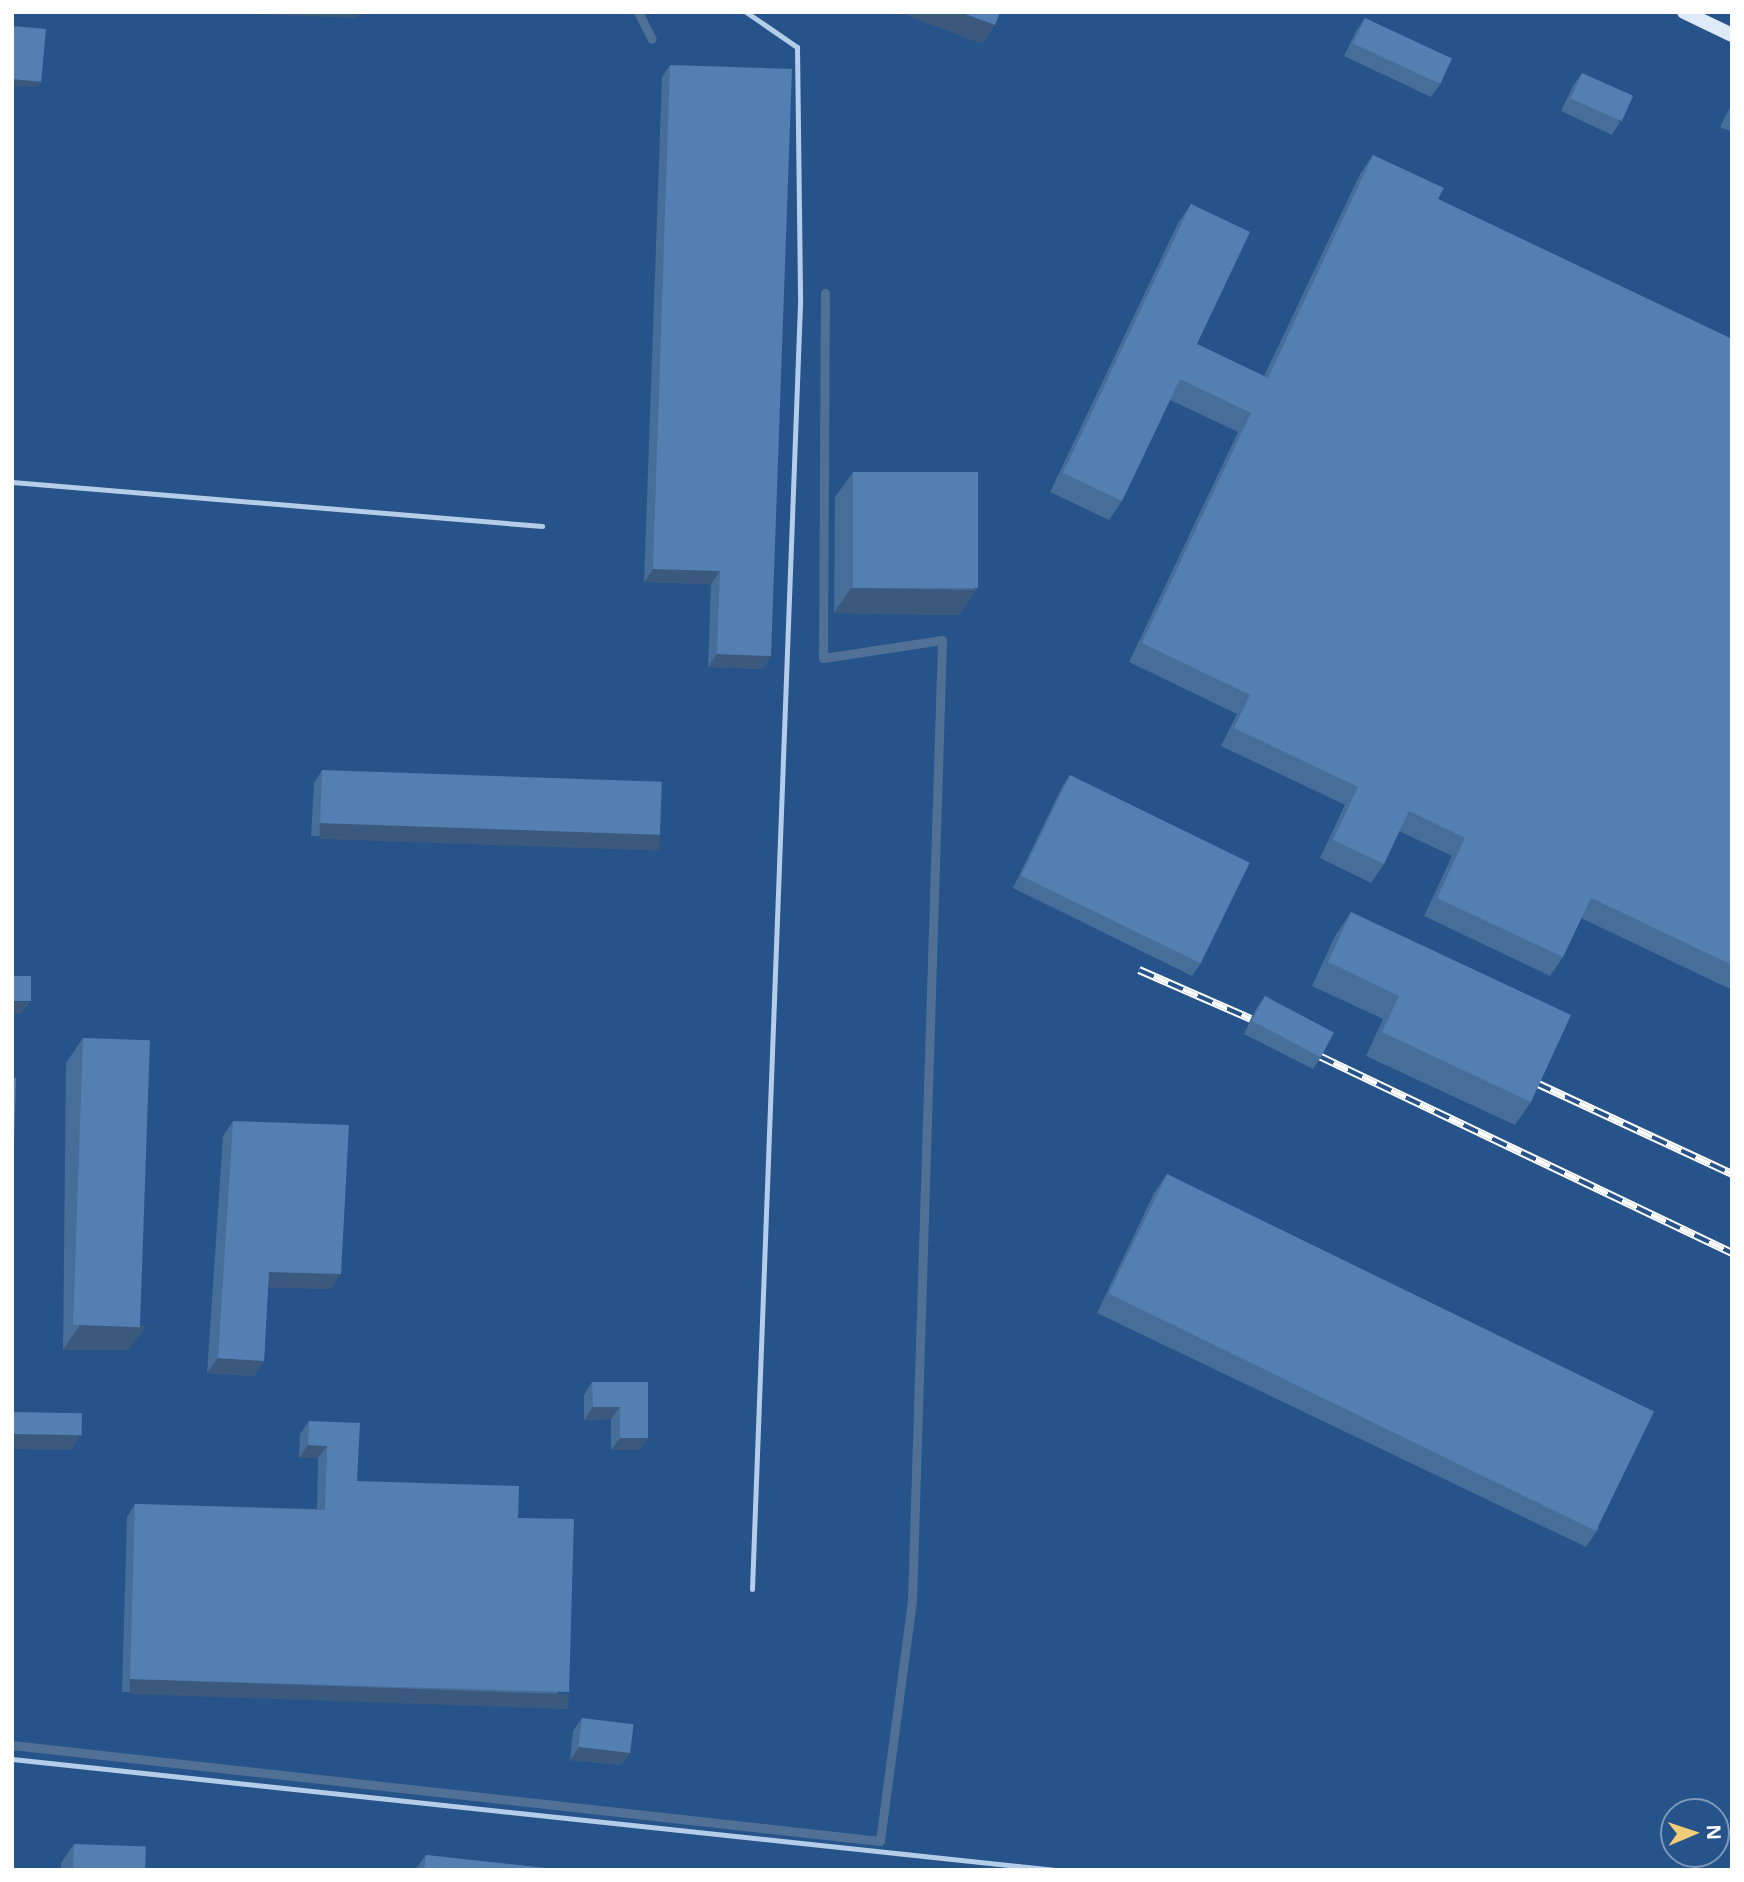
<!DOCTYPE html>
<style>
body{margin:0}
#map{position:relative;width:1744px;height:1882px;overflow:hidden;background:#26538a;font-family:"Open Sans",sans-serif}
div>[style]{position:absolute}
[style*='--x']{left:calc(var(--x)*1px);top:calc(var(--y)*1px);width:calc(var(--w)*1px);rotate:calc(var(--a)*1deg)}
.stream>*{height:9px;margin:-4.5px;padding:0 4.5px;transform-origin:4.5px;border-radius:4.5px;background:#507096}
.lane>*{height:5px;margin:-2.5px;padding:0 2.5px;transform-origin:2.5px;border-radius:2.5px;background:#b4cde9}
.secondary>*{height:14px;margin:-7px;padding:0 7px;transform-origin:7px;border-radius:7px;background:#deeaf8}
.rail>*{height:8px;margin-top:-4px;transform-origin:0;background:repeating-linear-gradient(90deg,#26538a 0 16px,#fff 0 32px);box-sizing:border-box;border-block:2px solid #fff}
.wall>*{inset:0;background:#476d99}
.shaded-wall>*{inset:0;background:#3a597d;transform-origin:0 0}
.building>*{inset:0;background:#537fb2;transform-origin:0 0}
span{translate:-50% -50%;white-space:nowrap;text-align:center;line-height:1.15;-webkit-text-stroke:5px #26538a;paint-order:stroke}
.frame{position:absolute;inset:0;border:14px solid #fff;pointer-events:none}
.north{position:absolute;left:1660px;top:1798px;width:70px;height:70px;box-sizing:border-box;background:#26538a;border:2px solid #7d98b9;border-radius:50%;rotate:88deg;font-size:19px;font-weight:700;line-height:28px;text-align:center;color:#fff}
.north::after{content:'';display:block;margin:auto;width:24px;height:32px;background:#f2cd79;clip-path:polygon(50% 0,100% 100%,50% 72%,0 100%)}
</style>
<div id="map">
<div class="stream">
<i style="--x:638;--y:12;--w:30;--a:63"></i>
<i style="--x:12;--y:1745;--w:873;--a:6.31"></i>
<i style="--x:880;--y:1841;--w:242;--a:-82.4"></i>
<i style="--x:912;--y:1601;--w:961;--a:-88.21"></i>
<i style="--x:942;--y:640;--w:120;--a:171.4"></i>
<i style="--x:823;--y:658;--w:365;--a:-89.7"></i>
</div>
<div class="lane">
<i style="--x:746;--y:12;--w:62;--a:34.5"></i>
<i style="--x:797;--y:47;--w:257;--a:89.3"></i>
<i style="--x:800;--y:304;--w:1286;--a:92.14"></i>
<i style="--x:12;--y:482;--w:532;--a:4.75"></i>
<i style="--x:12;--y:1759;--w:1049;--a:6.07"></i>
</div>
<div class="secondary">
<i style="--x:1684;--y:12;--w:53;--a:25.6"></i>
</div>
<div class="rail">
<i style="--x:1139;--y:970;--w:122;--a:23.6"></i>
<i style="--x:1319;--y:1056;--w:458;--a:25.5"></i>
<i style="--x:1536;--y:1083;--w:216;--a:24.9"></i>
</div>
<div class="wall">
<i style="clip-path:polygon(1365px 18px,1440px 85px,1431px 97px,1344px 56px,1356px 31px)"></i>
<i style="clip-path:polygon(670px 65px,771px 656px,762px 669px,708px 667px,711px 584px,644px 582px,662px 77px)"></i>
<i style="clip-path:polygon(1582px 73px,1620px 122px,1612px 135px,1561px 111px,1573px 86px)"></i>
<i style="clip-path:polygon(1732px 103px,1732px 132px,1720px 127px)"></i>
<i style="clip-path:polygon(1373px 155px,1438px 199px,1732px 339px,1732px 990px,1581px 918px,1563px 957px,1550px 976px,1424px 916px,1452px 856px,1399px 831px,1384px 864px,1371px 883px,1320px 858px,1345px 805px,1221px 746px,1237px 714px,1129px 662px,1238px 432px,1170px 400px,1122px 501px,1109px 520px,1050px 492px,1178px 223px,1191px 204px,1197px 344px,1264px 376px,1360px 174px)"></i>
<i style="clip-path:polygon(853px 472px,976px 590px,959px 615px,834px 613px,835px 497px)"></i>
<i style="clip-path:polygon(322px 770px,660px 836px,651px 848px,311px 836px,314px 783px)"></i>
<i style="clip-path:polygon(1070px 775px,1201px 963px,1192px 976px,1013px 888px,1062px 787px)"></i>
<i style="clip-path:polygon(1351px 912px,1531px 1102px,1515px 1125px,1366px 1056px,1383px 1019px,1312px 986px,1335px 936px)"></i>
<i style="clip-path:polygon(1265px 996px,1321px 1057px,1313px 1069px,1244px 1034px,1256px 1009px)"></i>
<i style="clip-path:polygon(83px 1038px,129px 1350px,63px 1350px,66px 1063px)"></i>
<i style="clip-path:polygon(233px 1121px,331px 1289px,268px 1287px,264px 1361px,254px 1376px,207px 1373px,223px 1136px)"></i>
<i style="clip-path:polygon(1167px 1174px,1599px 1528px,1586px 1547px,1097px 1313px,1154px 1193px)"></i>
<i style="clip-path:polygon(592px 1382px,648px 1382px,639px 1450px,611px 1450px,611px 1419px,584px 1420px,584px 1395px)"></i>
<i style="clip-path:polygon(309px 1421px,357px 1481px,518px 1518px,560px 1704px,122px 1692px,127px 1517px,135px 1504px,317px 1509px,318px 1458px,299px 1458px,300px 1434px)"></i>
<i style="clip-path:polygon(582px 1718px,622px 1765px,570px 1760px,573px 1731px)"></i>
<i style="clip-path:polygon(74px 1844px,146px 1870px,61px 1870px,61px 1863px)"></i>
<i style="clip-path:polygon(426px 1855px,564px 1870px,415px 1870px)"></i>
</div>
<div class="shaded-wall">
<i style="clip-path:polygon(231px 12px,361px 12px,357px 18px,231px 13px)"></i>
<i style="clip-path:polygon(898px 12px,960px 12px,995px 25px,982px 44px)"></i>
<i style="clip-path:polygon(12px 79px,43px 81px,38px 87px,12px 86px)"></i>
<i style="clip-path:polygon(653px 569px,720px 571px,711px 584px,644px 582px)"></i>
<i style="clip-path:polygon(851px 588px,976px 590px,959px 615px,834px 613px)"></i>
<i style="clip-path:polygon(717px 654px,771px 656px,762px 669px,708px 667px)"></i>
<i style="left:320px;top:823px;width:340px;height:16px;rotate:2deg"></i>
<i style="clip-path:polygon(12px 1001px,30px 1002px,21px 1014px,12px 1014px)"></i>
<i style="clip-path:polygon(269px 1272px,341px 1274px,331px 1289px,258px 1287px)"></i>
<i style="clip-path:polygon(80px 1325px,146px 1326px,129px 1350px,63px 1350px)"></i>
<i style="clip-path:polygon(218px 1358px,264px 1361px,254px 1376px,207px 1373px)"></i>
<i style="clip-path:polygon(593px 1407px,620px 1407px,611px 1419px,584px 1420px)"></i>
<i style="clip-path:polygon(12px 1434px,81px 1435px,71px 1450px,12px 1449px)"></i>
<i style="clip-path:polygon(620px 1438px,648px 1438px,639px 1450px,611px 1450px)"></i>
<i style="clip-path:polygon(308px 1445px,327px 1446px,318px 1458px,299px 1458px)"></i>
<i style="left:130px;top:1679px;width:439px;height:15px;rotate:2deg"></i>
<i style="clip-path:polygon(579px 1747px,631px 1752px,622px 1765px,570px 1760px)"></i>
</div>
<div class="building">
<i style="clip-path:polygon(960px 12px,1000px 12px,995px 25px)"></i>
<i style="left:1365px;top:18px;width:96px;height:28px;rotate:25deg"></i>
<i style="left:12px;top:26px;width:34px;height:53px;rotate:5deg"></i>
<i style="clip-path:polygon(670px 65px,792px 69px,771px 656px,717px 654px,720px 571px,653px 569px)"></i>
<i style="left:1582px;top:73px;width:56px;height:28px;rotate:24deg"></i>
<i style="clip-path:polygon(1373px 155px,1444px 188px,1438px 199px,1732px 339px,1732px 965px,1591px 898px,1563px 957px,1437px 898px,1465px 838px,1409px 811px,1384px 864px,1333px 840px,1358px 787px,1234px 728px,1250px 695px,1142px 643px,1251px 413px,1180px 379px,1122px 501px,1063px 473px,1191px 204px,1250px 232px,1197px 344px,1268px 378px)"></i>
<i style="left:853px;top:472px;width:125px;height:116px"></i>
<i style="left:322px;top:770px;width:340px;height:53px;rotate:2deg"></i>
<i style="left:1070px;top:775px;width:200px;height:112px;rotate:26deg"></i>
<i style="clip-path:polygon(1351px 912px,1571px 1015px,1531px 1102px,1382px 1032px,1399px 996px,1328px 962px)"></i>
<i style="left:12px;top:976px;width:19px;height:25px"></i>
<i style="left:1265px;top:996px;width:78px;height:28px;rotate:28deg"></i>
<i style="left:83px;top:1038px;width:67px;height:287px;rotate:2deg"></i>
<i style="clip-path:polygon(12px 1078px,16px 1078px,12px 1216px)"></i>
<i style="clip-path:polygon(233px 1121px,349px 1125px,341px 1274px,269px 1272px,264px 1361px,218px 1358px)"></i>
<i style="left:1167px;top:1174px;width:542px;height:133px;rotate:26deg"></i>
<i style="clip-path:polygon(592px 1382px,648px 1382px,648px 1438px,620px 1438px,620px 1407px,593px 1407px)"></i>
<i style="left:12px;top:1412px;width:70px;height:22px;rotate:1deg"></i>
<i style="clip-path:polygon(309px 1421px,360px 1423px,357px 1481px,519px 1486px,518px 1518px,574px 1519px,569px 1692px,130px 1679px,135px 1504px,325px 1510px,327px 1446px,308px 1445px)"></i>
<i style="left:582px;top:1718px;width:52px;height:29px;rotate:7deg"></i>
<i style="left:74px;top:1844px;width:72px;height:26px;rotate:2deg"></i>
<i style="clip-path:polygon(426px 1855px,564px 1870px,424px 1870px)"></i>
</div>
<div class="frame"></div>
<div class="north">N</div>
</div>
